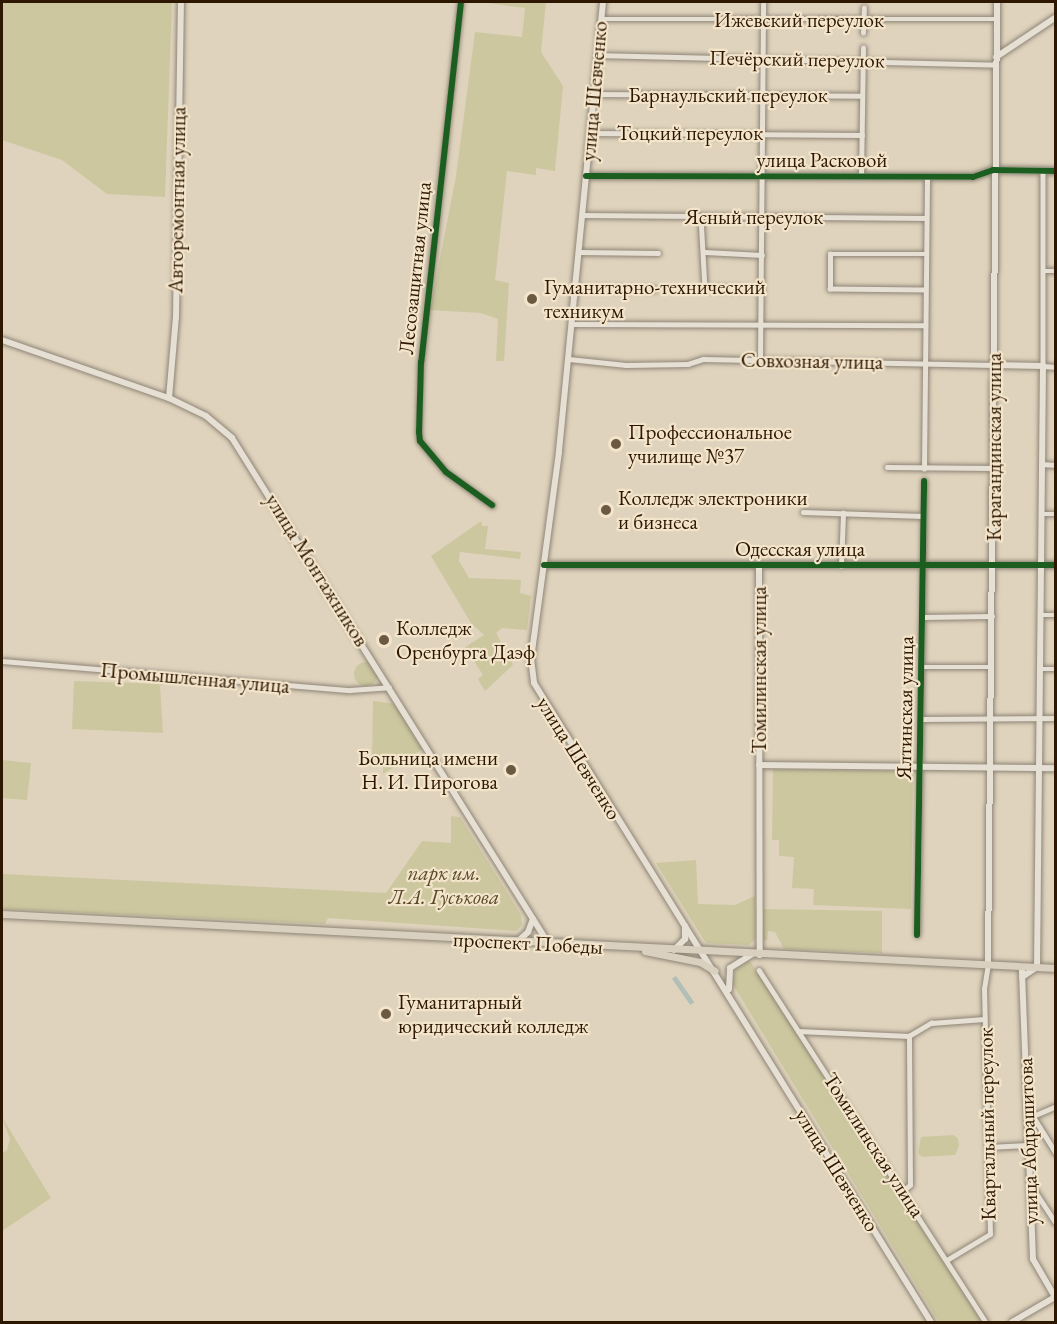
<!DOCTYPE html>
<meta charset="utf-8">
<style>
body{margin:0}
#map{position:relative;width:1057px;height:1324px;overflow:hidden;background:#dfd3bd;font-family:"EB Garamond",serif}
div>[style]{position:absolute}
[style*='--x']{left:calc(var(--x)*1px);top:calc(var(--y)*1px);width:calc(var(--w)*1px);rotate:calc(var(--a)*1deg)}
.green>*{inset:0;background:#ccc79f}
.round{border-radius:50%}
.water>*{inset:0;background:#b2bfb9;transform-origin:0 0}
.roads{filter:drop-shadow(0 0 2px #8f8576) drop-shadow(0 0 2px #8f8576)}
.street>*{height:4.5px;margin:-2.25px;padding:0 2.25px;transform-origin:2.25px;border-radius:2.25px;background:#e5dfd4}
.secondary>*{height:6px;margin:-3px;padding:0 3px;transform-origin:3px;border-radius:3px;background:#e5dfd4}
.primary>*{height:7px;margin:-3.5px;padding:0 3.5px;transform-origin:3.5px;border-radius:3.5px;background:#d9d0c0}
.cycleway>*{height:6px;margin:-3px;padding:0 3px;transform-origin:3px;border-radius:3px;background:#1b5e20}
.dots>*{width:16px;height:16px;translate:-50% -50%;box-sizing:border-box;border:3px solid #f3e5cb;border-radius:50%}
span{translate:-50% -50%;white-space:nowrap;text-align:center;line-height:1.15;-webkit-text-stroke:4.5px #f3e5cb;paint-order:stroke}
.street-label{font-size:21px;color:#2e1700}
.poi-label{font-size:21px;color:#2e1700}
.left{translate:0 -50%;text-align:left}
.right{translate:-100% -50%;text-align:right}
.park-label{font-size:21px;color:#594928;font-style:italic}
.frame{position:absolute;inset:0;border:3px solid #2e1700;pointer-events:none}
</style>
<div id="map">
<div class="green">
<i style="clip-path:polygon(2px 2px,172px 2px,165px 197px,107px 194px,62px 160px,2px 140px)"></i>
<i style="clip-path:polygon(480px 2px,546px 2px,541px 52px,563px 86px,555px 171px,536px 168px,536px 175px,507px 171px,495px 280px,509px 283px,504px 361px,496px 361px,498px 319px,481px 313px,430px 310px,456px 176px,475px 32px,522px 37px,525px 8px)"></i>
<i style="clip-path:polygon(481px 521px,482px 526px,488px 526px,485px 549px,521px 552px,520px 559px,460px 552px,459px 561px,469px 578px,521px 580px,520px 593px,531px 596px,527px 630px,502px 628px,496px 633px,513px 665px,485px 691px,478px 679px,483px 675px,465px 647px,484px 635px,471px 623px,431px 556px)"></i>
<i class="round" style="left:354px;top:662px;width:24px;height:24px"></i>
<i style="clip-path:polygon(74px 681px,166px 684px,160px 686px,163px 733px,72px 729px)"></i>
<i style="clip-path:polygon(373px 701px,396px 704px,423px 749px,383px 774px,383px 758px,372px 757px)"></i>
<i style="clip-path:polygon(2px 760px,31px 763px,27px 800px,2px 798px)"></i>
<i style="clip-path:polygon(773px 769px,913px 771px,911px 909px,813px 905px,814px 889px,792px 888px,794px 857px,779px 856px,779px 840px,772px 840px)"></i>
<i style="clip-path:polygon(451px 816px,460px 817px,521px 915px,522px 925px,516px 931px,328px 918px,325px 924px,2px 909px,2px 874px,386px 893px,422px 841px,451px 843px)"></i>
<i style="clip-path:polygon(696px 860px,698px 904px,735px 905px,755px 896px,755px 939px,749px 945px,706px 943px,656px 863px)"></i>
<i style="clip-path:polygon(763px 909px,882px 911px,882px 953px,784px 949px,775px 932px,768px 931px,767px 940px,762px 940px)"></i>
<i style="clip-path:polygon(750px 961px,982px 1322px,939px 1322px,732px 983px,737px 967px)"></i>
<i style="clip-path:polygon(2px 1117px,51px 1198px,2px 1231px,2px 1153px,7px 1150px,10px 1139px)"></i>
<i style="clip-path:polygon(953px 1135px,958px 1138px,959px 1146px,955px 1155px,922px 1157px,918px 1153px,921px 1137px)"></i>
</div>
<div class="water">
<i style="left:676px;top:976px;width:32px;height:5px;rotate:55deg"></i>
</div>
<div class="roads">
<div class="street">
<i style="--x:461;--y:2;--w:362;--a:96.3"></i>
<i style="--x:421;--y:362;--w:70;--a:91.6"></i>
<i style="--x:419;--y:432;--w:9;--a:84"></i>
<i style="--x:420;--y:441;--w:40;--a:50"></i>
<i style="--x:446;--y:472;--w:57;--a:35.7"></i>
<i style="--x:601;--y:19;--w:395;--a:0"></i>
<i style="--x:863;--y:33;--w:25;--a:-88"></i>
<i style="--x:597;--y:55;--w:399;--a:1.4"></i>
<i style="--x:594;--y:94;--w:268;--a:0.4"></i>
<i style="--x:590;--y:133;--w:272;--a:0.4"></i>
<i style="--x:1043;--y:171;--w:195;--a:90"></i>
<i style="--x:1043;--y:366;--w:13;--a:4"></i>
<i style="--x:861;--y:176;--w:128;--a:-89.1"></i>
<i style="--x:583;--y:215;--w:343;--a:0.5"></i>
<i style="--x:701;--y:217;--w:71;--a:86.8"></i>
<i style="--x:705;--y:288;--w:56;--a:1"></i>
<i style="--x:579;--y:252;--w:79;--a:0.7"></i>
<i style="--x:705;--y:252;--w:57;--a:3"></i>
<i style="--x:1044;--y:271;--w:12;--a:0"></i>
<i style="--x:576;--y:288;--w:78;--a:0.7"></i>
<i style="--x:924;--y:290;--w:94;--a:-179.4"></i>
<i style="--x:830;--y:289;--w:35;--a:-90"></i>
<i style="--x:830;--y:254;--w:95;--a:0"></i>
<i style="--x:572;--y:324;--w:352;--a:0.2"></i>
<i style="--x:569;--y:359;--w:57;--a:6"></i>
<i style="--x:626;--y:365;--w:62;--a:-0.9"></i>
<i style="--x:688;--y:364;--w:16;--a:-18"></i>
<i style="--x:703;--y:359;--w:291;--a:1.2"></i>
<i style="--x:760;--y:359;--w:357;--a:-89.5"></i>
<i style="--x:1041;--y:464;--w:15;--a:4"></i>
<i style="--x:887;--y:467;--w:107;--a:0.5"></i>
<i style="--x:924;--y:469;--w:292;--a:-89.4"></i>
<i style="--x:803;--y:512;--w:120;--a:1.9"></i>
<i style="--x:1041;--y:514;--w:15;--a:0"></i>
<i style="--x:841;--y:566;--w:53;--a:-87.8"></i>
<i style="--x:1040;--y:615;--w:16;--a:0"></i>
<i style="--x:923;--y:617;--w:69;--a:-0.8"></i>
<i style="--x:2;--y:661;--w:349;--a:4.8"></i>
<i style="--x:350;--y:690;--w:39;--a:-4"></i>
<i style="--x:922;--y:667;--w:70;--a:0"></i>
<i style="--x:1040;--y:669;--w:16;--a:0"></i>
<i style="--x:922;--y:719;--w:134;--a:-0.4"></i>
<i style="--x:917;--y:935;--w:454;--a:-89.1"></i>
<i style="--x:759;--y:970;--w:419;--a:57.2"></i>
<i style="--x:798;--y:1031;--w:111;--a:2.6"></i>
<i style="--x:909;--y:1036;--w:26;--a:-31"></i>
<i style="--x:931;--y:1023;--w:53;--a:-4.3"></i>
<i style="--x:1026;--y:1116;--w:7;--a:0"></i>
<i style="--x:1033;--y:1116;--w:44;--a:58.1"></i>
<i style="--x:1033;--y:1116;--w:25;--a:-23"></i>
<i style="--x:988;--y:1147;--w:39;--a:-3"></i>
<i style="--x:1031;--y:1185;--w:45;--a:56.7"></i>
<i style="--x:903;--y:1191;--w:9;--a:-41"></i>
<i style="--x:910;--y:1185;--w:149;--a:-90.4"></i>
<i style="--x:947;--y:1260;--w:50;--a:-31.2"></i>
<i style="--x:990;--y:1234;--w:245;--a:-91.4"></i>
<i style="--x:984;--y:989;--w:24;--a:-81"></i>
</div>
<div class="secondary">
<i style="--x:603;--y:2;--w:452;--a:95.6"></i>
<i style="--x:559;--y:452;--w:208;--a:97.7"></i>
<i style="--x:531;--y:658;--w:25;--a:83"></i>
<i style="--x:534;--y:683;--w:752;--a:58.15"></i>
<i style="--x:996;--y:57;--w:72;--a:-33.7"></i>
<i style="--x:586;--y:176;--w:387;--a:0.1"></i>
<i style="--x:973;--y:177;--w:21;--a:-19"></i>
<i style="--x:993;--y:170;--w:63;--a:0.9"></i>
<i style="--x:2;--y:340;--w:177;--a:19.2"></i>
<i style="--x:169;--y:398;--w:41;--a:25.9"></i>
<i style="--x:206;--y:416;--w:34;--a:40"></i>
<i style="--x:232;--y:438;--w:596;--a:57.96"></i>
<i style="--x:994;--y:365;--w:49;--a:1.2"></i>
<i style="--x:1043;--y:366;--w:601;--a:90.57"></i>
<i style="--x:1037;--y:967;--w:18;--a:146"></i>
<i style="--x:169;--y:398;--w:81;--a:-85.1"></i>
<i style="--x:176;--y:317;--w:315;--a:-89.1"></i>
<i style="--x:544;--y:565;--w:512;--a:0"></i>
<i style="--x:759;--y:566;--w:389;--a:89.9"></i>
<i style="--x:759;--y:765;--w:297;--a:0.6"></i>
<i style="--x:517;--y:942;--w:15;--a:-42"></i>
<i style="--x:528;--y:932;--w:14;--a:-69"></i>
<i style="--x:674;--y:950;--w:16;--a:-45"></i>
<i style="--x:685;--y:939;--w:13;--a:-90"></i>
<i style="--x:988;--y:965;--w:963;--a:-89.46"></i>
<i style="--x:729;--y:989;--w:21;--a:-87"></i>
<i style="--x:730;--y:968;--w:25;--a:-32"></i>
<i style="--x:1012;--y:1322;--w:50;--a:-30.2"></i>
<i style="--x:1055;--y:1297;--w:44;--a:-120.1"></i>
<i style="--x:1033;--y:1259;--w:292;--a:-92.2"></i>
</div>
<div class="primary">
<i style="--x:2;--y:914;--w:1055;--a:2.93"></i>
<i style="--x:645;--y:951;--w:56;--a:11.3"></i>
<i style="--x:700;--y:962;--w:17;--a:31"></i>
</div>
</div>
<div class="cycleway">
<i style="--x:461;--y:2;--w:362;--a:96.3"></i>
<i style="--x:421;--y:362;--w:70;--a:91.6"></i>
<i style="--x:419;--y:432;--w:9;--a:84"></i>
<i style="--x:420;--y:441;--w:40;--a:50"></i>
<i style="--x:446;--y:472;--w:57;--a:35.7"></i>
<i style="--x:586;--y:176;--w:387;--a:0.1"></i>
<i style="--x:973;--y:177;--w:21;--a:-19"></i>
<i style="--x:993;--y:170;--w:63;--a:0.9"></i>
<i style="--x:544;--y:565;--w:512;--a:0"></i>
<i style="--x:917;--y:935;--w:454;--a:-89.1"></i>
</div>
<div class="dots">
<i style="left:532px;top:299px;background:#6c5942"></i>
<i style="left:616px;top:444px;background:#6c5942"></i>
<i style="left:606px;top:510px;background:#6c5942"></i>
<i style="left:384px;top:640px;background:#6c5942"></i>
<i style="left:511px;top:770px;background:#6c5942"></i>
<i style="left:386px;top:1014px;background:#6c5942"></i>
</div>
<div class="street-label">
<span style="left:799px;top:20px">Ижевский переулок</span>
<span style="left:797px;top:59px;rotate:1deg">Печёрский переулок</span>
<span style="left:594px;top:91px;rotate:-85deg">улица Шевченко</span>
<span style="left:728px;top:95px">Барнаульский переулок</span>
<span style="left:690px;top:133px">Тоцкий переулок</span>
<span style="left:822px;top:160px">улица Расковой</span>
<span style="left:177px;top:200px;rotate:-89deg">Авторемонтная улица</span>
<span style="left:754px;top:217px">Ясный переулок</span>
<span style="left:415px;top:268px;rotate:-84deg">Лесозащитная улица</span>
<span style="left:812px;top:361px;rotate:1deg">Совхозная улица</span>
<span style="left:994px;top:447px;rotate:-90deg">Карагандинская улица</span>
<span style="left:800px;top:549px">Одесская улица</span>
<span style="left:317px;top:570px;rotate:58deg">улица Монтажников</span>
<span style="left:759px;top:670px;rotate:-90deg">Томилинская улица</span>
<span style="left:195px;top:678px;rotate:5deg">Промышленная улица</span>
<span style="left:905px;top:708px;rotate:-89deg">Ялтинская улица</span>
<span style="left:579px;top:758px;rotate:58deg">улица Шевченко</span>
<span style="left:528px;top:943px;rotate:3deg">проспект Победы</span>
<span style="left:987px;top:1124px;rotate:-91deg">Квартальный переулок</span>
<span style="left:1028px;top:1141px;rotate:-92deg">улица Абдрашитова</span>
<span style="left:874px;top:1145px;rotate:57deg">Томилинская улица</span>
<span style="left:837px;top:1170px;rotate:58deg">улица Шевченко</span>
</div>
<div class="poi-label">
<span class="left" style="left:544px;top:299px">Гуманитарно-технический<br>техникум</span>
<span class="left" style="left:628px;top:444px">Профессиональное<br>училище №37</span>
<span class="left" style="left:618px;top:510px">Колледж электроники<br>и бизнеса</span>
<span class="left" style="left:396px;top:640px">Колледж<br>Оренбурга Даэф</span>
<span class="right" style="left:498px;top:770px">Больница имени<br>Н. И. Пирогова</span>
<span class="left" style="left:398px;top:1014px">Гуманитарный<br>юридический колледж</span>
</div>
<div class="park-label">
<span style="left:444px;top:885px">парк им.<br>Л.А. Гуськова</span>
</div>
<div class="frame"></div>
</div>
